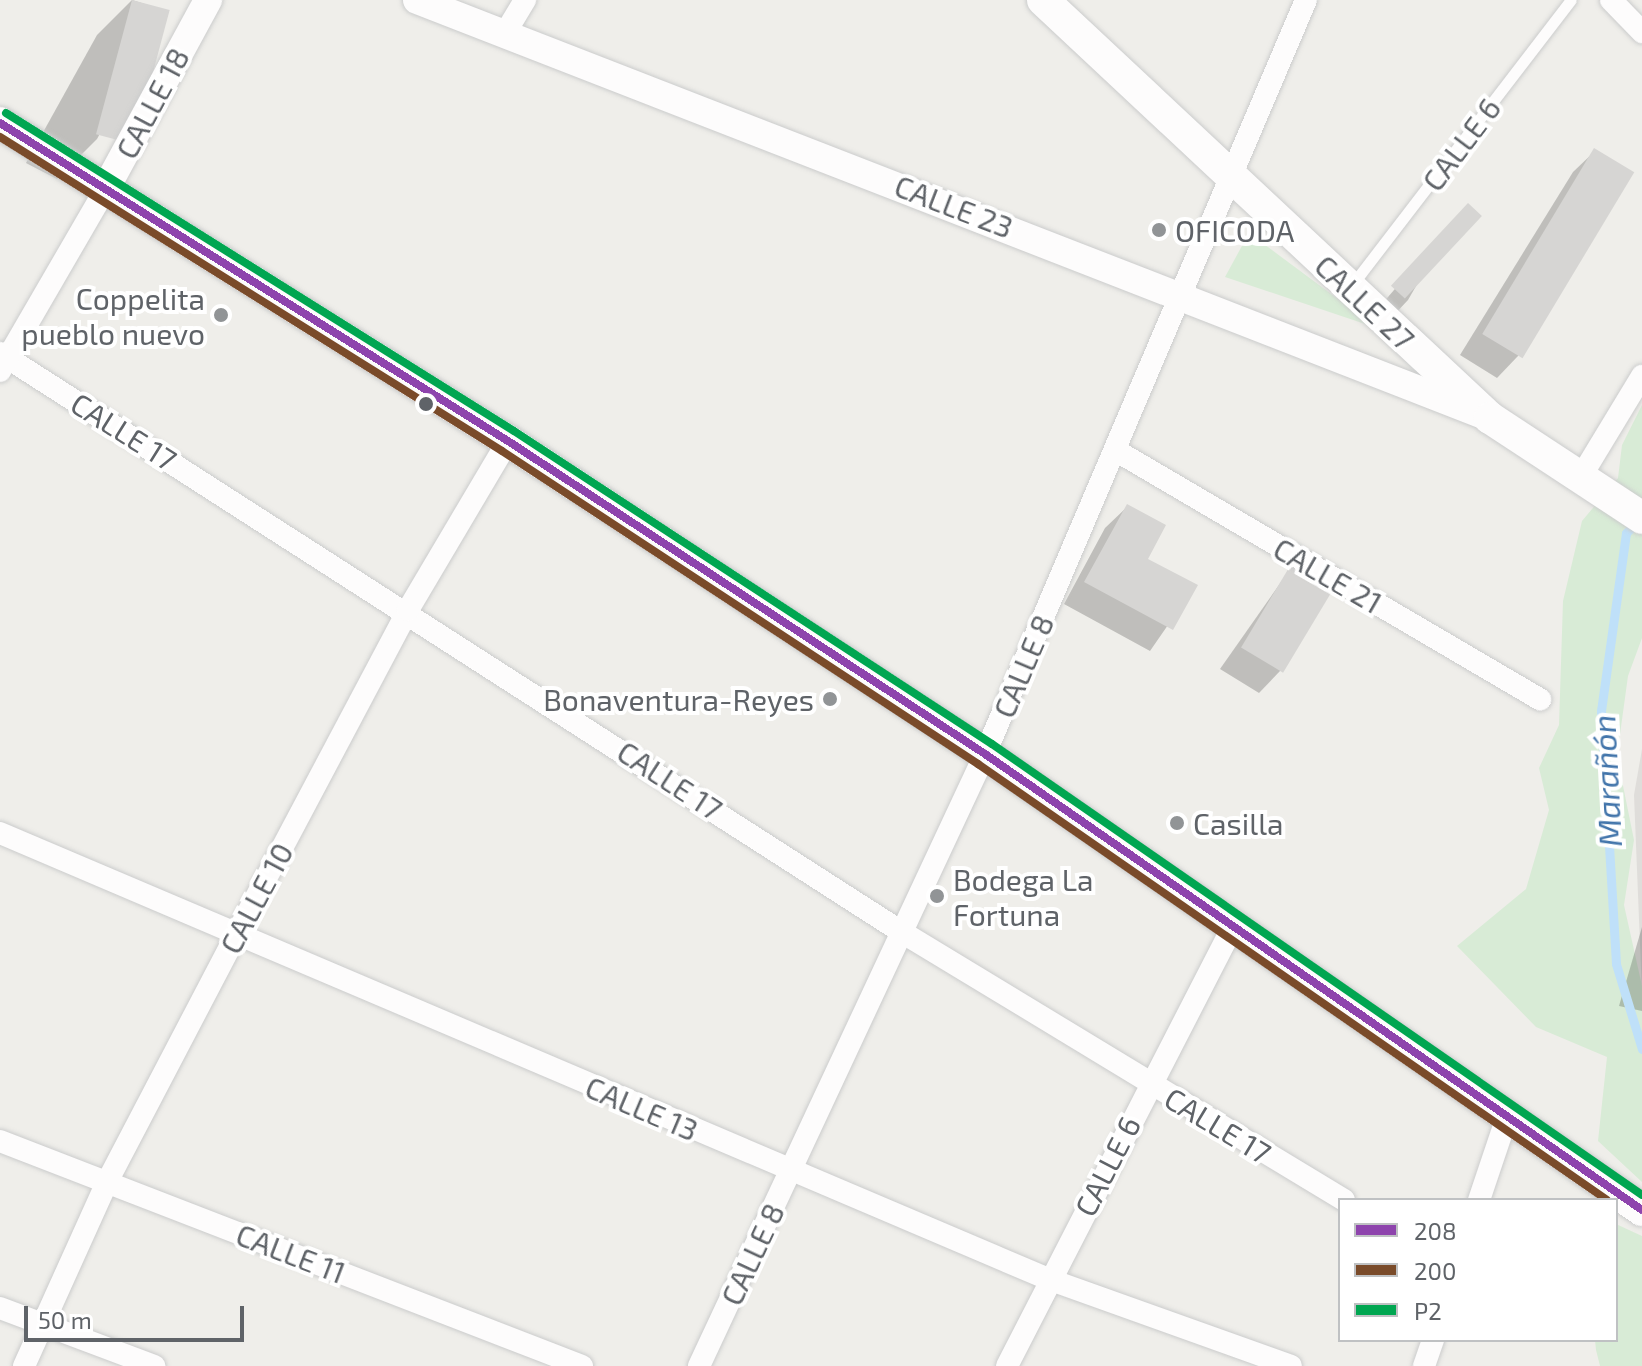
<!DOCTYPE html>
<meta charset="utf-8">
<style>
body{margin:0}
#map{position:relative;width:1642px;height:1366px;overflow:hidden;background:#efeeea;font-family:"Exo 2",sans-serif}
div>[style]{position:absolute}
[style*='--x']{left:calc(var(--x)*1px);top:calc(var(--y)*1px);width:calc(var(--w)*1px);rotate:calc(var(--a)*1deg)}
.industrial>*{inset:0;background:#dfddda}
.green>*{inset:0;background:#d8ebd6}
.shadow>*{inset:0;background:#0003}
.stream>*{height:9px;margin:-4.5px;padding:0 4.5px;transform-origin:4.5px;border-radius:4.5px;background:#bfe0f9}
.building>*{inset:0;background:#d6d5d3;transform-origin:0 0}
.roads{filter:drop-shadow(0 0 2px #cbcccc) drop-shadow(0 0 2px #cbcccc)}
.service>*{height:11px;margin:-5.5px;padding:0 5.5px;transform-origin:5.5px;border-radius:5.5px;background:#fdfcfc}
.minor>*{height:22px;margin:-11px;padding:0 11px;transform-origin:11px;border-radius:11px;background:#fdfcfc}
.tertiary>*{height:28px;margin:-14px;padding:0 14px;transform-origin:14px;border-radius:14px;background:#fdfcfc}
.secondary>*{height:32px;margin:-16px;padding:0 16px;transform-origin:16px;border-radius:16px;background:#fdfcfc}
.bus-1>*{height:8px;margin:-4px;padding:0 4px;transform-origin:4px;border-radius:4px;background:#8e44ad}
.bus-2>*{height:8px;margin:-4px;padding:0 4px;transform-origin:4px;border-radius:4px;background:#7a4b2a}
.bus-3>*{height:8px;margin:-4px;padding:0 4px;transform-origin:4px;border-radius:4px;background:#00a651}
.dots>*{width:22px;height:22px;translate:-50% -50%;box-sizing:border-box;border:4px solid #fff;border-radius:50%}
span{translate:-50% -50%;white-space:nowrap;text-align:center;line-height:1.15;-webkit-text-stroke:8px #fff;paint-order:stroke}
.street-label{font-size:30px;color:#5f6368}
.poi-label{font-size:30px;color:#5f6368}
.left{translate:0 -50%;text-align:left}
.right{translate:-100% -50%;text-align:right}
.water-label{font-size:32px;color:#4174aa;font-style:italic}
.legend{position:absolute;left:1338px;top:1198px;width:280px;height:144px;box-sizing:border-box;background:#fff;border:2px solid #bfc1c3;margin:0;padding:10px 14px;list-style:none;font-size:24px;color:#5f6368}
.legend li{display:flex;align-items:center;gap:16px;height:40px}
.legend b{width:40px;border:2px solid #bfc1c3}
.scale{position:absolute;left:24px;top:1306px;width:220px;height:36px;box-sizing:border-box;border:4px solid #5f6368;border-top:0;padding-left:10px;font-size:24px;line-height:28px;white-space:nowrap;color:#5f6368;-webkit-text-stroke:6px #fff;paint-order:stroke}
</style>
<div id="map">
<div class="industrial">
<i style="clip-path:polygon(1642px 749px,1642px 994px,1634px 795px)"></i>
</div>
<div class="green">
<i style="clip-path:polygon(1249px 233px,1377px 328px,1225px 277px)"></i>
<i style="clip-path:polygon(1642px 405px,1642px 638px,1628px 676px,1617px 756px,1634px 840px,1624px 905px,1642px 986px,1642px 1182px,1598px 1141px,1607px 1057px,1536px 1027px,1457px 946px,1526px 889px,1549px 810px,1539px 768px,1559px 725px,1563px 601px,1582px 521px,1618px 478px,1622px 445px)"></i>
<i style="clip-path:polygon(1616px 1224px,1642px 1236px,1642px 1366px,1600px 1366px,1596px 1350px,1595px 1340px,1616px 1340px)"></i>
</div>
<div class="shadow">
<i style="clip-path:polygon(132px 0,167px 11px,97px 139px,57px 179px,26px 163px,97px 35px)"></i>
<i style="clip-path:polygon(1595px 151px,1631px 173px,1518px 356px,1497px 378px,1460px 355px,1573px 172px)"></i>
<i style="clip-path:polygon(1454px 220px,1408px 300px,1394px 315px,1382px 304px)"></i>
<i style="clip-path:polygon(1127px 507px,1145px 559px,1195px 586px,1150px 651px,1064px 604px,1105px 528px)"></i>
<i style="clip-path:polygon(1291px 568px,1280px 671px,1259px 693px,1220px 669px)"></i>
<i style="clip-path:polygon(1642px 927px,1642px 1011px,1619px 1006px)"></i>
</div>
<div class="stream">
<i style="--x:1636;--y:523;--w:14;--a:135"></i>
<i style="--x:1626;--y:533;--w:180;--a:98"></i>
<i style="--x:1601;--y:711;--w:253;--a:86.6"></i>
<i style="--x:1616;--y:964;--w:89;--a:73"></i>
</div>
<div class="building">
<i style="left:132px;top:0;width:39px;height:139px;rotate:15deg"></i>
<i style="left:1594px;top:148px;width:47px;height:217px;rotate:31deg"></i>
<i style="left:1468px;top:203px;width:19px;height:113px;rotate:43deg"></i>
<i style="clip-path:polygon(1127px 504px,1166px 525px,1148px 559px,1198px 585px,1173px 630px,1084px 582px)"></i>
<i style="left:1290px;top:566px;width:49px;height:95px;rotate:31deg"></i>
</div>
<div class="roads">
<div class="service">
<i style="--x:1352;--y:285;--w:359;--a:-52.5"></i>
</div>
<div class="minor">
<i style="--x:1611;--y:0;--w:45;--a:45.9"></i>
<i style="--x:504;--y:35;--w:41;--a:-59"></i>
<i style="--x:0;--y:353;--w:1070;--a:32.71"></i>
<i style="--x:900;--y:931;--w:519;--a:31.21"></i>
<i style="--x:0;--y:371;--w:211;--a:-59.9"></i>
<i style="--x:1115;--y:450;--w:493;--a:30.4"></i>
<i style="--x:1582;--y:475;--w:116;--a:-58.8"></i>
<i style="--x:0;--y:833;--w:1139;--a:23.05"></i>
<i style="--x:1048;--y:1279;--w:258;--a:19.7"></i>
<i style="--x:0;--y:1141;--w:624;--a:21.14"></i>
<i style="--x:1479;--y:1200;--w:84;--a:-71.4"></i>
<i style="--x:0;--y:1308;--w:165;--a:20.6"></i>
<i style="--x:24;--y:1366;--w:202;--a:-65.7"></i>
<i style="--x:107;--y:1182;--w:276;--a:-62.4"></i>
<i style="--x:235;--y:937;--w:370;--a:-62.1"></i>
<i style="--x:408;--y:610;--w:196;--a:-59.4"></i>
<i style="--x:699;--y:1366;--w:676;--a:-64.95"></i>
<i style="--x:985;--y:754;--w:819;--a:-66.94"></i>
<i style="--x:1007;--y:1366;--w:496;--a:-62.8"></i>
<i style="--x:1424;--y:1366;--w:28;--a:-71"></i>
</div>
<div class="tertiary">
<i style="--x:417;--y:0;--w:1142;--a:21.26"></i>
<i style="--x:106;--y:188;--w:214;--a:-61.5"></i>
</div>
<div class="secondary">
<i style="--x:1043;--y:0;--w:612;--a:43.08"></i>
<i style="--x:1490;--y:418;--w:182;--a:33.3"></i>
<i style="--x:0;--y:123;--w:599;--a:32.05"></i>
<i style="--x:508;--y:441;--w:571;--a:33.27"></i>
<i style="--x:985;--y:754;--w:800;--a:34.76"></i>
</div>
</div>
<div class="bus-1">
<i style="--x:0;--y:123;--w:599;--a:32.05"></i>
<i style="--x:508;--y:441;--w:571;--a:33.27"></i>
<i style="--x:985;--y:754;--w:800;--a:34.76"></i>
</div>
<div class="bus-2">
<i style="--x:0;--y:137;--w:592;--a:32.03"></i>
<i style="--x:502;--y:451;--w:570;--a:33.33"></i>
<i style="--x:978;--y:764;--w:765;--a:34.73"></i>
</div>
<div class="bus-3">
<i style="--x:6;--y:113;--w:599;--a:32.05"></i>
<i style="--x:514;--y:431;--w:571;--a:33.22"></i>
<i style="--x:992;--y:744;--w:791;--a:34.75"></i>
</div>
<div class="dots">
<i style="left:1159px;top:230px;background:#919496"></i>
<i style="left:221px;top:315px;background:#919496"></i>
<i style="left:426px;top:404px;background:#5f6368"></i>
<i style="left:830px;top:699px;background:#919496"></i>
<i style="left:1177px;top:823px;background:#919496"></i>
<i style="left:937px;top:896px;background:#919496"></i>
</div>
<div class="street-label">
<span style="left:152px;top:103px;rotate:-62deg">CALLE 18</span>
<span style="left:1461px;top:144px;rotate:-53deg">CALLE 6</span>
<span style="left:954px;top:206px;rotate:21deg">CALLE 23</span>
<span style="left:1365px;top:302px;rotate:43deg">CALLE 27</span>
<span style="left:124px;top:431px;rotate:32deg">CALLE 17</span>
<span style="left:1328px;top:575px;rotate:30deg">CALLE 21</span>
<span style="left:1023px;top:666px;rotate:-67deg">CALLE 8</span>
<span style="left:670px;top:780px;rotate:33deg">CALLE 17</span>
<span style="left:256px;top:898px;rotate:-62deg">CALLE 10</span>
<span style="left:642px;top:1108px;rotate:23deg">CALLE 13</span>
<span style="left:1218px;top:1125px;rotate:31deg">CALLE 17</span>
<span style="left:1107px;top:1166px;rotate:-63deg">CALLE 6</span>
<span style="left:291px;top:1253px;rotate:21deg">CALLE 11</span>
<span style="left:752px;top:1254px;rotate:-65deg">CALLE 8</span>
</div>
<div class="poi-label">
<span class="left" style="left:1175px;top:230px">OFICODA</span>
<span class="right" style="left:205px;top:315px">Coppelita<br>pueblo nuevo</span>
<span class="right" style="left:814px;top:699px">Bonaventura-Reyes</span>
<span class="left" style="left:1193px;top:823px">Casilla</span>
<span class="left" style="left:953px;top:896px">Bodega La<br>Fortuna</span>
</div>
<div class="water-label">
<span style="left:1606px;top:781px;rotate:-93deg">Marañón</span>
</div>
<ul class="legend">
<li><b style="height:10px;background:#8e44ad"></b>208</li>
<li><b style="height:10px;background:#7a4b2a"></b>200</li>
<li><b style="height:10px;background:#00a651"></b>P2</li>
</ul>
<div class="scale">50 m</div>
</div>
